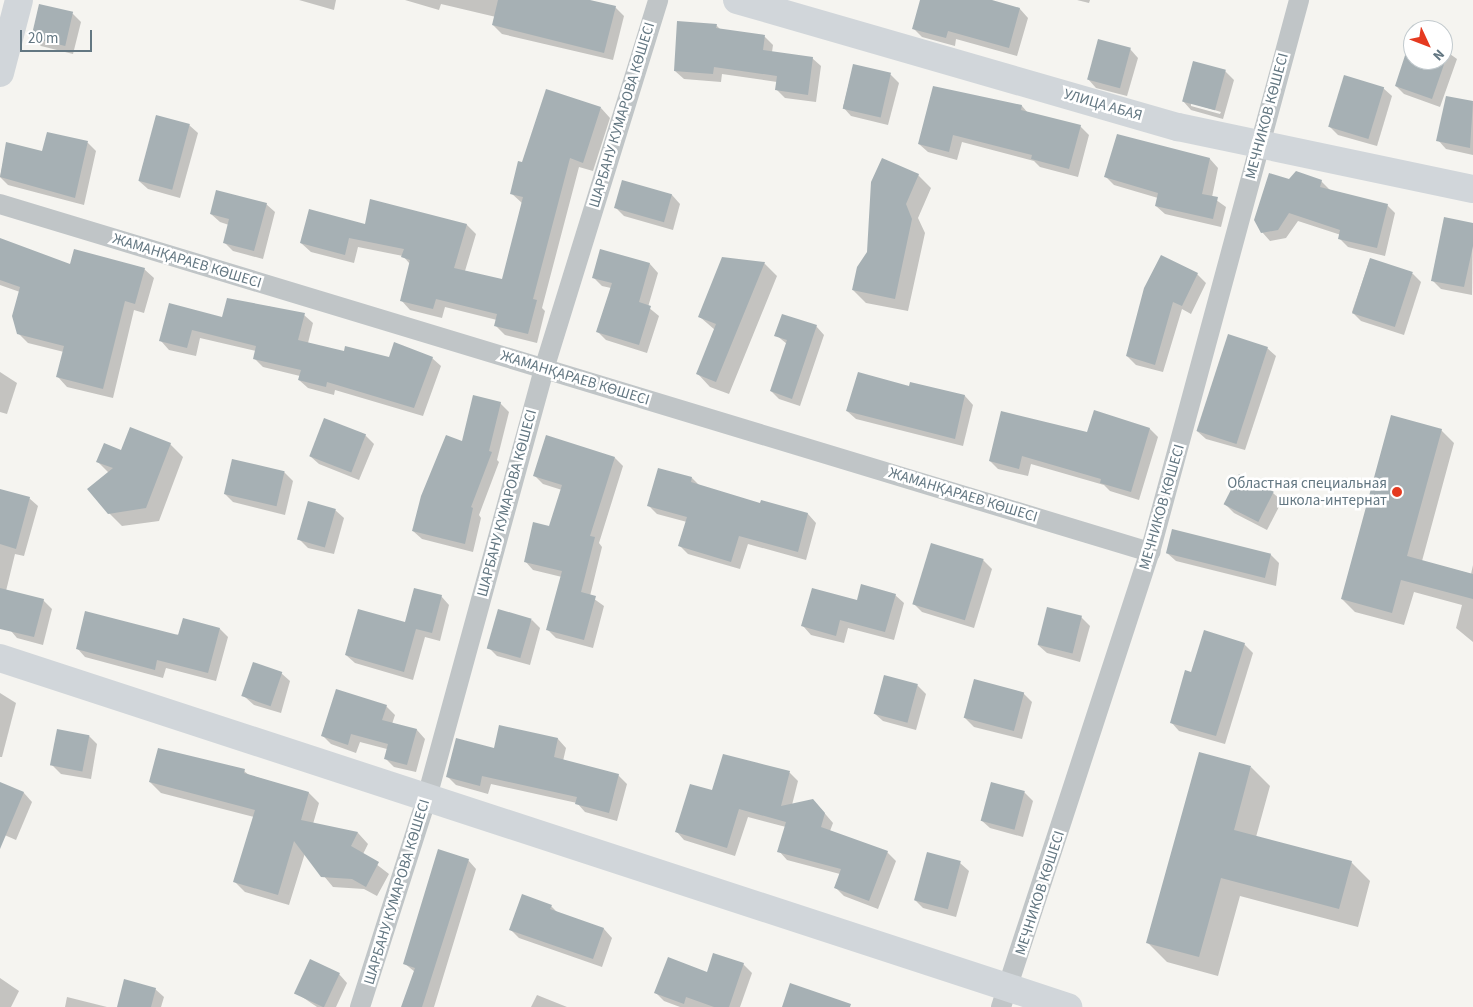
<!DOCTYPE html>
<meta charset="utf-8">
<style>
body{margin:0}
#map{position:relative;width:1473px;height:1007px;overflow:hidden;background:#f5f4f0;font-family:"Source Sans 3",sans-serif}
div>[style]{position:absolute}
[style*='--x']{left:calc(var(--x)*1px);top:calc(var(--y)*1px);width:calc(var(--w)*1px);rotate:calc(var(--a)*1deg)}
.shadow>*{inset:0;background:#0003}
.building>*{inset:0;background:#a6b0b4;transform-origin:0 0}
.street>*{height:20px;margin:-10px;padding:0 10px;transform-origin:10px;border-radius:10px;background:#c0c5c7}
.secondary>*{height:28px;margin:-14px;padding:0 14px;transform-origin:14px;border-radius:14px;background:#d1d6da}
.dots>*{width:14px;height:14px;translate:-50% -50%;box-sizing:border-box;border:2px solid #fff;border-radius:50%}
span{translate:-50% -50%;white-space:nowrap;text-align:center;line-height:1.15;-webkit-text-stroke:5px #fff;paint-order:stroke}
.street-label{font-size:15px;color:#637782}
.poi-label{font-size:15px;color:#637782}
.right{translate:-100% -50%;text-align:right}
.north{position:absolute;left:1403px;top:20px;width:50px;height:50px;box-sizing:border-box;background:#fff;border:1px solid #c1c9cd;border-radius:50%;rotate:133deg;font-size:14px;font-weight:700;line-height:20px;text-align:center;color:#637782}
.north::after{content:'';display:block;margin:auto;width:18px;height:22px;background:#e53a20;clip-path:polygon(50% 0,100% 100%,50% 72%,0 100%)}
.scale{position:absolute;left:20px;top:30px;width:72px;height:22px;box-sizing:border-box;border:2px solid #637782;border-top:0;padding-left:6px;font-size:15px;line-height:18px;white-space:nowrap;color:#637782;-webkit-text-stroke:4px #fff;paint-order:stroke}
</style>
<div id="map">
<div class="shadow">
<i style="clip-path:polygon(299px 0,336px 0,334px 10px)"></i>
<i style="clip-path:polygon(405px 0,585px 0,615px 7px,624px 16px,613px 60px,502px 34px,493px 25px,496px 17px,441px 4px,439px 10px)"></i>
<i style="clip-path:polygon(921px 0,986px 0,1020px 9px,1028px 18px,1017px 56px,956px 39px,955px 46px,922px 37px,914px 29px)"></i>
<i style="clip-path:polygon(1077px 0,1090px 0,1089px 3px)"></i>
<i style="clip-path:polygon(40px 6px,73px 14px,81px 22px,73px 54px,41px 46px,32px 38px)"></i>
<i style="clip-path:polygon(716px 25px,721px 30px,765px 37px,773px 45px,772px 52px,812px 58px,821px 66px,816px 102px,785px 98px,776px 89px,777px 82px,722px 74px,721px 82px,684px 79px,675px 71px)"></i>
<i style="clip-path:polygon(1412px 38px,1413px 60px,1443px 60px,1443px 49px,1457px 59px,1440px 107px,1404px 94px,1396px 86px)"></i>
<i style="clip-path:polygon(1130px 49px,1138px 58px,1127px 96px,1096px 88px,1088px 79px)"></i>
<i style="clip-path:polygon(854px 65px,891px 75px,899px 83px,888px 125px,851px 116px,843px 107px)"></i>
<i style="clip-path:polygon(evenodd,1225px 71px,1234px 80px,1223px 119px,1191px 110px,1183px 101px,1225px 71px,1191px 103px,1221px 112px,1220px 114px,1191px 106px,1191px 103px)"></i>
<i style="clip-path:polygon(934px 88px,1022px 106px,1028px 113px,1080px 126px,1089px 135px,1078px 177px,1040px 167px,1034px 161px,962px 142px,957px 160px,928px 152px,919px 144px)"></i>
<i style="clip-path:polygon(1383px 88px,1392px 96px,1377px 146px,1338px 135px,1330px 127px)"></i>
<i style="clip-path:polygon(1447px 97px,1473px 103px,1473px 155px,1446px 149px,1438px 140px)"></i>
<i style="clip-path:polygon(601px 108px,610px 118px,593px 171px,579px 167px,542px 308px,545px 311px,537px 343px,505px 335px,496px 326px,497px 320px,445px 307px,442px 318px,410px 310px,401px 300px,410px 264px,403px 256px,358px 247px,354px 263px,311px 252px,301px 243px,366px 225px,371px 200px,467px 225px,476px 234px,465px 271px,503px 281px,522px 203px,511px 193px,523px 163px)"></i>
<i style="clip-path:polygon(189px 125px,198px 133px,180px 198px,148px 189px,139px 181px)"></i>
<i style="clip-path:polygon(48px 133px,88px 143px,96px 151px,84px 205px,8px 185px,0 177px,7px 144px,43px 153px)"></i>
<i style="clip-path:polygon(1210px 159px,1218px 168px,1212px 197px,1226px 207px,1221px 227px,1165px 214px,1156px 206px,1158px 198px,1114px 185px,1106px 177px)"></i>
<i style="clip-path:polygon(918px 175px,931px 188px,918px 218px,925px 233px,908px 311px,866px 303px,853px 290px)"></i>
<i style="clip-path:polygon(1289px 180px,1321px 181px,1330px 190px,1387px 205px,1395px 213px,1385px 256px,1348px 247px,1340px 239px,1341px 235px,1298px 221px,1286px 238px,1270px 241px,1262px 232px)"></i>
<i style="clip-path:polygon(623px 181px,672px 195px,680px 204px,673px 230px,624px 216px,616px 208px)"></i>
<i style="clip-path:polygon(266px 204px,275px 212px,263px 259px,233px 251px,224px 242px,229px 225px,220px 222px,211px 214px)"></i>
<i style="clip-path:polygon(1473px 224px,1472px 295px,1441px 289px,1432px 280px)"></i>
<i style="clip-path:polygon(0 251px,70px 266px,144px 269px,154px 278px,144px 313px,134px 310px,113px 398px,67px 387px,58px 377px,64px 352px,28px 343px,18px 333px,20px 292px,0 285px)"></i>
<i style="clip-path:polygon(1370px 259px,1413px 274px,1421px 282px,1404px 335px,1361px 321px,1352px 312px)"></i>
<i style="clip-path:polygon(764px 263px,777px 276px,729px 394px,710px 387px,698px 374px,715px 330px,700px 317px)"></i>
<i style="clip-path:polygon(650px 264px,658px 273px,648px 307px,659px 316px,647px 353px,606px 340px,597px 331px,611px 288px,602px 286px,593px 277px)"></i>
<i style="clip-path:polygon(1197px 274px,1206px 283px,1191px 314px,1182px 309px,1163px 372px,1136px 365px,1127px 356px,1146px 288px)"></i>
<i style="clip-path:polygon(267px 306px,304px 315px,313px 323px,308px 343px,345px 353px,389px 359px,432px 358px,441px 366px,423px 416px,335px 390px,334px 395px,308px 388px,299px 380px,300px 376px,263px 367px,254px 358px,256px 351px,200px 338px,196px 356px,169px 350px,161px 341px,223px 318px,266px 309px)"></i>
<i style="clip-path:polygon(816px 326px,824px 335px,800px 406px,779px 399px,771px 391px,787px 344px,776px 335px)"></i>
<i style="clip-path:polygon(1267px 348px,1276px 356px,1245px 450px,1206px 439px,1197px 431px)"></i>
<i style="clip-path:polygon(0 372px,17px 383px,7px 414px,0 412px)"></i>
<i style="clip-path:polygon(910px 388px,965px 396px,973px 405px,963px 446px,856px 419px,847px 411px)"></i>
<i style="clip-path:polygon(500px 403px,509px 412px,497px 460px,499px 462px,479px 515px,481px 518px,473px 552px,422px 539px,413px 531px,463px 443px)"></i>
<i style="clip-path:polygon(1150px 429px,1158px 437px,1139px 500px,1110px 491px,1104px 485px,1031px 464px,1028px 476px,998px 469px,990px 461px,1088px 434px)"></i>
<i style="clip-path:polygon(1441px 430px,1454px 443px,1422px 561px,1471px 574px,1473px 565px,1473px 642px,1456px 628px,1462px 605px,1414px 592px,1404px 625px,1355px 612px,1342px 599px)"></i>
<i style="clip-path:polygon(365px 435px,374px 444px,359px 480px,319px 464px,310px 456px)"></i>
<i style="clip-path:polygon(170px 444px,183px 457px,159px 521px,122px 526px,109px 513px,109px 473px,98px 462px,122px 452px)"></i>
<i style="clip-path:polygon(615px 458px,623px 466px,599px 543px,602px 547px,590px 596px,604px 606px,593px 648px,556px 638px,547px 629px,562px 577px,533px 570px,525px 561px,550px 527px,562px 490px,543px 484px,534px 475px)"></i>
<i style="clip-path:polygon(284px 472px,293px 481px,285px 515px,233px 502px,225px 494px)"></i>
<i style="clip-path:polygon(692px 478px,700px 486px,761px 505px,762px 502px,808px 514px,816px 523px,806px 560px,748px 544px,740px 569px,688px 554px,679px 545px,687px 522px,657px 514px,649px 506px)"></i>
<i style="clip-path:polygon(0 490px,29px 498px,38px 506px,24px 556px,15px 554px,6px 591px,43px 600px,52px 609px,43px 645px,17px 638px,0 618px)"></i>
<i style="clip-path:polygon(1273px 493px,1282px 501px,1267px 530px,1234px 513px,1225px 504px)"></i>
<i style="clip-path:polygon(335px 510px,344px 518px,334px 554px,308px 548px,299px 539px)"></i>
<i style="clip-path:polygon(1167px 553px,1271px 555px,1279px 563px,1276px 586px,1176px 561px)"></i>
<i style="clip-path:polygon(983px 560px,992px 569px,974px 628px,922px 612px,914px 604px)"></i>
<i style="clip-path:polygon(895px 595px,904px 603px,894px 640px,848px 628px,844px 643px,811px 635px,803px 626px)"></i>
<i style="clip-path:polygon(441px 596px,449px 605px,440px 641px,425px 637px,413px 680px,355px 663px,346px 655px,406px 624px)"></i>
<i style="clip-path:polygon(1081px 617px,1090px 626px,1080px 662px,1047px 653px,1038px 645px)"></i>
<i style="clip-path:polygon(532px 620px,540px 628px,530px 665px,497px 656px,488px 647px)"></i>
<i style="clip-path:polygon(220px 629px,228px 637px,216px 681px,166px 668px,163px 678px,85px 657px,77px 648px)"></i>
<i style="clip-path:polygon(1244px 644px,1253px 653px,1225px 744px,1179px 731px,1171px 722px,1192px 673px)"></i>
<i style="clip-path:polygon(281px 673px,290px 681px,281px 713px,254px 705px,245px 697px)"></i>
<i style="clip-path:polygon(917px 685px,926px 694px,916px 730px,883px 721px,874px 713px)"></i>
<i style="clip-path:polygon(0 693px,16px 703px,2px 757px,0 757px)"></i>
<i style="clip-path:polygon(1023px 693px,1032px 702px,1022px 739px,974px 727px,965px 718px)"></i>
<i style="clip-path:polygon(386px 706px,395px 715px,392px 724px,417px 730px,425px 739px,416px 772px,394px 767px,385px 758px,387px 749px,360px 742px,356px 753px,331px 744px,323px 736px)"></i>
<i style="clip-path:polygon(58px 731px,89px 736px,97px 744px,91px 779px,61px 774px,52px 765px)"></i>
<i style="clip-path:polygon(558px 739px,566px 748px,563px 761px,618px 775px,627px 784px,617px 821px,585px 812px,577px 803px,491px 784px,488px 794px,456px 785px,447px 776px,495px 749px)"></i>
<i style="clip-path:polygon(724px 756px,790px 773px,798px 781px,792px 805px,821px 809px,833px 823px,830px 831px,887px 852px,896px 861px,878px 909px,844px 896px,835px 887px,840px 874px,787px 860px,779px 851px,786px 827px,748px 817px,735px 856px,684px 840px,676px 831px,712px 792px)"></i>
<i style="clip-path:polygon(1251px 767px,1270px 786px,1256px 837px,1351px 862px,1370px 881px,1358px 927px,1240px 896px,1218px 976px,1167px 962px,1148px 943px)"></i>
<i style="clip-path:polygon(244px 771px,249px 775px,309px 793px,319px 803px,313px 824px,358px 833px,368px 844px,363px 854px,389px 874px,377px 896px,364px 889px,333px 887px,305px 853px,289px 905px,245px 892px,235px 882px,254px 817px,161px 793px,150px 782px)"></i>
<i style="clip-path:polygon(0 783px,24px 793px,32px 802px,16px 840px,0 833px)"></i>
<i style="clip-path:polygon(1024px 792px,1033px 801px,1023px 837px,990px 828px,981px 820px)"></i>
<i style="clip-path:polygon(468px 860px,476px 869px,434px 1007px,402px 1007px,415px 972px,404px 963px)"></i>
<i style="clip-path:polygon(960px 863px,969px 871px,956px 917px,923px 908px,915px 900px)"></i>
<i style="clip-path:polygon(551px 906px,558px 913px,604px 929px,612px 938px,602px 967px,519px 938px,510px 929px)"></i>
<i style="clip-path:polygon(743px 964px,752px 973px,740px 1007px,680px 1007px,664px 1001px,656px 993px)"></i>
<i style="clip-path:polygon(339px 974px,347px 983px,336px 1007px,317px 1007px,295px 992px)"></i>
<i style="clip-path:polygon(0 978px,19px 991px,11px 1007px,0 1007px)"></i>
<i style="clip-path:polygon(155px 989px,164px 997px,161px 1007px,118px 1007px)"></i>
<i style="clip-path:polygon(537px 995px,567px 1007px,531px 1007px)"></i>
<i style="clip-path:polygon(67px 997px,107px 1007px,65px 1007px)"></i>
</div>
<div class="building">
<i style="clip-path:polygon(498px 0,590px 0,616px 6px,604px 53px,492px 25px)"></i>
<i style="clip-path:polygon(920px 0,992px 0,1020px 8px,1009px 48px,948px 31px,946px 38px,912px 29px)"></i>
<i style="left:39px;top:4px;width:35px;height:35px;rotate:13deg"></i>
<i style="clip-path:polygon(677px 21px,717px 24px,716px 28px,765px 35px,763px 50px,813px 57px,808px 95px,775px 90px,777px 76px,714px 67px,713px 74px,674px 71px)"></i>
<i style="clip-path:polygon(1411px 37px,1413px 60px,1443px 60px,1443px 48px,1449px 50px,1432px 99px,1395px 86px)"></i>
<i style="left:1098px;top:39px;width:34px;height:42px;rotate:15deg"></i>
<i style="left:1193px;top:61px;width:34px;height:42px;rotate:15deg"></i>
<i style="left:853px;top:64px;width:39px;height:46px;rotate:13deg"></i>
<i style="left:1344px;top:75px;width:42px;height:54px;rotate:17deg"></i>
<i style="clip-path:polygon(933px 86px,1022px 105px,1021px 110px,1081px 125px,1069px 169px,1031px 159px,1032px 155px,953px 135px,949px 152px,918px 144px)"></i>
<i style="clip-path:polygon(546px 89px,601px 107px,583px 163px,570px 158px,533px 299px,537px 300px,528px 334px,494px 326px,497px 314px,436px 299px,433px 309px,400px 301px,410px 260px,401px 257px,404px 249px,349px 238px,345px 255px,300px 243px,309px 209px,365px 224px,370px 199px,467px 224px,454px 268px,502px 279px,523px 197px,510px 194px,518px 161px,522px 162px)"></i>
<i style="clip-path:polygon(1446px 96px,1473px 101px,1470px 148px,1436px 141px)"></i>
<i style="left:156px;top:115px;width:35px;height:68px;rotate:15deg"></i>
<i style="clip-path:polygon(47px 132px,88px 141px,75px 198px,0 177px,6px 142px,42px 151px)"></i>
<i style="clip-path:polygon(1117px 134px,1210px 158px,1202px 194px,1218px 197px,1213px 219px,1155px 206px,1158px 193px,1104px 177px)"></i>
<i style="clip-path:polygon(882px 158px,919px 174px,906px 204px,912px 219px,895px 299px,852px 290px,857px 267px,867px 252px,871px 182px)"></i>
<i style="clip-path:polygon(1296px 171px,1322px 180px,1320px 187px,1388px 204px,1377px 248px,1338px 239px,1340px 230px,1289px 213px,1278px 230px,1261px 233px,1254px 220px,1269px 173px,1289px 179px)"></i>
<i style="left:622px;top:180px;width:52px;height:29px;rotate:16deg"></i>
<i style="clip-path:polygon(216px 190px,267px 203px,254px 251px,223px 243px,229px 219px,210px 214px)"></i>
<i style="clip-path:polygon(1444px 217px,1473px 223px,1473px 246px,1464px 287px,1431px 281px)"></i>
<i style="clip-path:polygon(0 238px,70px 264px,74px 249px,145px 268px,135px 304px,125px 301px,103px 389px,56px 377px,64px 346px,17px 334px,12px 316px,20px 287px,0 280px)"></i>
<i style="clip-path:polygon(600px 249px,650px 263px,639px 302px,651px 306px,639px 345px,596px 332px,612px 283px,592px 278px)"></i>
<i style="clip-path:polygon(1161px 255px,1198px 273px,1182px 306px,1173px 302px,1155px 365px,1126px 356px,1144px 288px)"></i>
<i style="clip-path:polygon(722px 257px,765px 262px,716px 382px,696px 374px,716px 324px,698px 317px)"></i>
<i style="left:1370px;top:258px;width:45px;height:58px;rotate:18deg"></i>
<i style="clip-path:polygon(227px 298px,305px 313px,298px 340px,344px 351px,345px 346px,389px 357px,394px 342px,433px 357px,414px 408px,327px 382px,326px 387px,298px 380px,301px 370px,253px 359px,256px 346px,192px 330px,187px 348px,159px 341px,169px 303px,222px 317px)"></i>
<i style="clip-path:polygon(782px 314px,817px 325px,792px 399px,770px 391px,787px 340px,774px 336px)"></i>
<i style="left:1228px;top:334px;width:42px;height:102px;rotate:18deg"></i>
<i style="clip-path:polygon(858px 372px,909px 386px,910px 382px,965px 395px,955px 439px,846px 411px)"></i>
<i style="clip-path:polygon(473px 395px,501px 402px,489px 451px,492px 452px,471px 507px,473px 508px,465px 544px,412px 531px,421px 496px,446px 435px,462px 441px)"></i>
<i style="clip-path:polygon(1094px 410px,1150px 428px,1131px 492px,1100px 483px,1101px 479px,1022px 456px,1019px 469px,989px 461px,1001px 411px,1087px 432px)"></i>
<i style="clip-path:polygon(1391px 415px,1442px 429px,1407px 556px,1473px 574px,1473px 599px,1401px 580px,1392px 613px,1341px 599px)"></i>
<i style="left:324px;top:418px;width:45px;height:41px;rotate:21deg"></i>
<i style="clip-path:polygon(130px 427px,171px 443px,146px 508px,108px 514px,87px 489px,113px 468px,96px 462px,104px 443px,121px 450px)"></i>
<i style="clip-path:polygon(546px 435px,615px 457px,590px 536px,595px 537px,581px 592px,596px 596px,584px 640px,546px 630px,562px 571px,524px 562px,533px 522px,549px 526px,562px 485px,533px 476px)"></i>
<i style="left:232px;top:459px;width:54px;height:36px;rotate:13deg"></i>
<i style="clip-path:polygon(658px 468px,692px 477px,691px 482px,760px 503px,761px 500px,808px 513px,798px 552px,739px 536px,731px 562px,678px 546px,687px 517px,647px 506px)"></i>
<i style="left:1239px;top:474px;width:39px;height:34px;rotate:27deg"></i>
<i style="clip-path:polygon(0 489px,30px 497px,16px 549px,0 544px)"></i>
<i style="left:308px;top:501px;width:29px;height:40px;rotate:16deg"></i>
<i style="left:1172px;top:529px;width:102px;height:25px;rotate:14deg"></i>
<i style="left:931px;top:543px;width:55px;height:64px;rotate:17deg"></i>
<i style="clip-path:polygon(861px 584px,896px 594px,885px 632px,840px 620px,836px 636px,801px 626px,812px 588px,857px 600px)"></i>
<i style="clip-path:polygon(0 588px,44px 599px,34px 637px,0 629px)"></i>
<i style="clip-path:polygon(414px 588px,442px 595px,432px 633px,416px 629px,404px 672px,345px 655px,358px 609px,405px 622px)"></i>
<i style="left:1047px;top:607px;width:36px;height:39px;rotate:14deg"></i>
<i style="left:498px;top:609px;width:35px;height:41px;rotate:16deg"></i>
<i style="clip-path:polygon(85px 611px,178px 635px,183px 618px,220px 628px,208px 673px,157px 660px,155px 670px,76px 649px)"></i>
<i style="clip-path:polygon(1204px 630px,1245px 643px,1216px 736px,1170px 723px,1185px 670px,1191px 672px)"></i>
<i style="left:253px;top:662px;width:31px;height:36px;rotate:19deg"></i>
<i style="left:884px;top:675px;width:35px;height:40px;rotate:15deg"></i>
<i style="left:974px;top:679px;width:52px;height:40px;rotate:15deg"></i>
<i style="clip-path:polygon(336px 689px,387px 705px,382px 720px,417px 729px,407px 765px,384px 759px,388px 744px,351px 734px,348px 745px,321px 736px)"></i>
<i style="clip-path:polygon(499px 725px,558px 738px,554px 757px,619px 774px,609px 813px,575px 804px,577px 797px,482px 776px,480px 786px,446px 777px,456px 738px,494px 748px)"></i>
<i style="left:57px;top:729px;width:33px;height:37px;rotate:11deg"></i>
<i style="clip-path:polygon(158px 748px,245px 769px,244px 773px,309px 792px,301px 820px,358px 832px,351px 846px,379px 862px,366px 887px,352px 879px,321px 877px,294px 841px,278px 895px,233px 882px,255px 810px,149px 782px)"></i>
<i style="clip-path:polygon(1199px 752px,1251px 766px,1234px 830px,1352px 861px,1339px 909px,1221px 878px,1199px 957px,1146px 943px)"></i>
<i style="clip-path:polygon(723px 754px,790px 771px,781px 806px,813px 799px,825px 813px,821px 827px,888px 851px,869px 901px,834px 888px,841px 869px,777px 852px,786px 822px,739px 809px,727px 848px,675px 832px,690px 784px,712px 790px)"></i>
<i style="clip-path:polygon(0 782px,24px 792px,0 849px)"></i>
<i style="left:991px;top:782px;width:35px;height:40px;rotate:15deg"></i>
<i style="clip-path:polygon(438px 849px,469px 859px,422px 1007px,401px 1007px,415px 968px,403px 964px)"></i>
<i style="left:927px;top:852px;width:35px;height:50px;rotate:15deg"></i>
<i style="clip-path:polygon(522px 894px,552px 905px,550px 909px,604px 928px,593px 959px,509px 930px)"></i>
<i style="clip-path:polygon(713px 953px,744px 963px,729px 1007px,714px 1007px,686px 997px,684px 1004px,654px 993px,668px 957px,707px 972px)"></i>
<i style="left:310px;top:959px;width:33px;height:38px;rotate:25deg"></i>
<i style="clip-path:polygon(124px 979px,156px 988px,151px 1007px,117px 1007px)"></i>
<i style="clip-path:polygon(790px 983px,851px 1004px,850px 1007px,782px 1007px)"></i>
</div>
<div class="street">
<i style="--x:0;--y:204;--w:1202;--a:16.84"></i>
<i style="--x:360;--y:1007;--w:220;--a:-72.3"></i>
<i style="--x:427;--y:797;--w:444;--a:-74.7"></i>
<i style="--x:544;--y:369;--w:386;--a:-72.8"></i>
<i style="--x:1001;--y:1007;--w:479;--a:-71.9"></i>
<i style="--x:1150;--y:552;--w:572;--a:-74.89"></i>
</div>
<div class="secondary">
<i style="--x:737;--y:0;--w:459;--a:16.1"></i>
<i style="--x:1178;--y:127;--w:301;--a:11.9"></i>
<i style="--x:0;--y:73;--w:75;--a:-75.4"></i>
<i style="--x:0;--y:658;--w:1124;--a:18.1"></i>
</div>
<div class="dots">
<i style="left:1397px;top:492px;background:#e53a20"></i>
</div>
<div class="street-label">
<span style="left:1103px;top:105px;rotate:16deg">УЛИЦА АБАЯ</span>
<span style="left:622px;top:115px;rotate:-73deg">ШАРБАНУ КУМАРОВА КӨШЕСІ</span>
<span style="left:1267px;top:116px;rotate:-75deg">МЕЧНИКОВ КӨШЕСІ</span>
<span style="left:187px;top:261px;rotate:17deg">ЖАМАНҚАРАЕВ КӨШЕСІ</span>
<span style="left:575px;top:378px;rotate:17deg">ЖАМАНҚАРАЕВ КӨШЕСІ</span>
<span style="left:963px;top:495px;rotate:17deg">ЖАМАНҚАРАЕВ КӨШЕСІ</span>
<span style="left:507px;top:503px;rotate:-75deg">ШАРБАНУ КУМАРОВА КӨШЕСІ</span>
<span style="left:1162px;top:507px;rotate:-74deg">МЕЧНИКОВ КӨШЕСІ</span>
<span style="left:397px;top:892px;rotate:-73deg">ШАРБАНУ КУМАРОВА КӨШЕСІ</span>
<span style="left:1040px;top:893px;rotate:-72deg">МЕЧНИКОВ КӨШЕСІ</span>
</div>
<div class="poi-label">
<span class="right" style="left:1387px;top:492px">Областная специальная<br>школа-интернат</span>
</div>
<div class="north">N</div>
<div class="scale">20 m</div>
</div>
